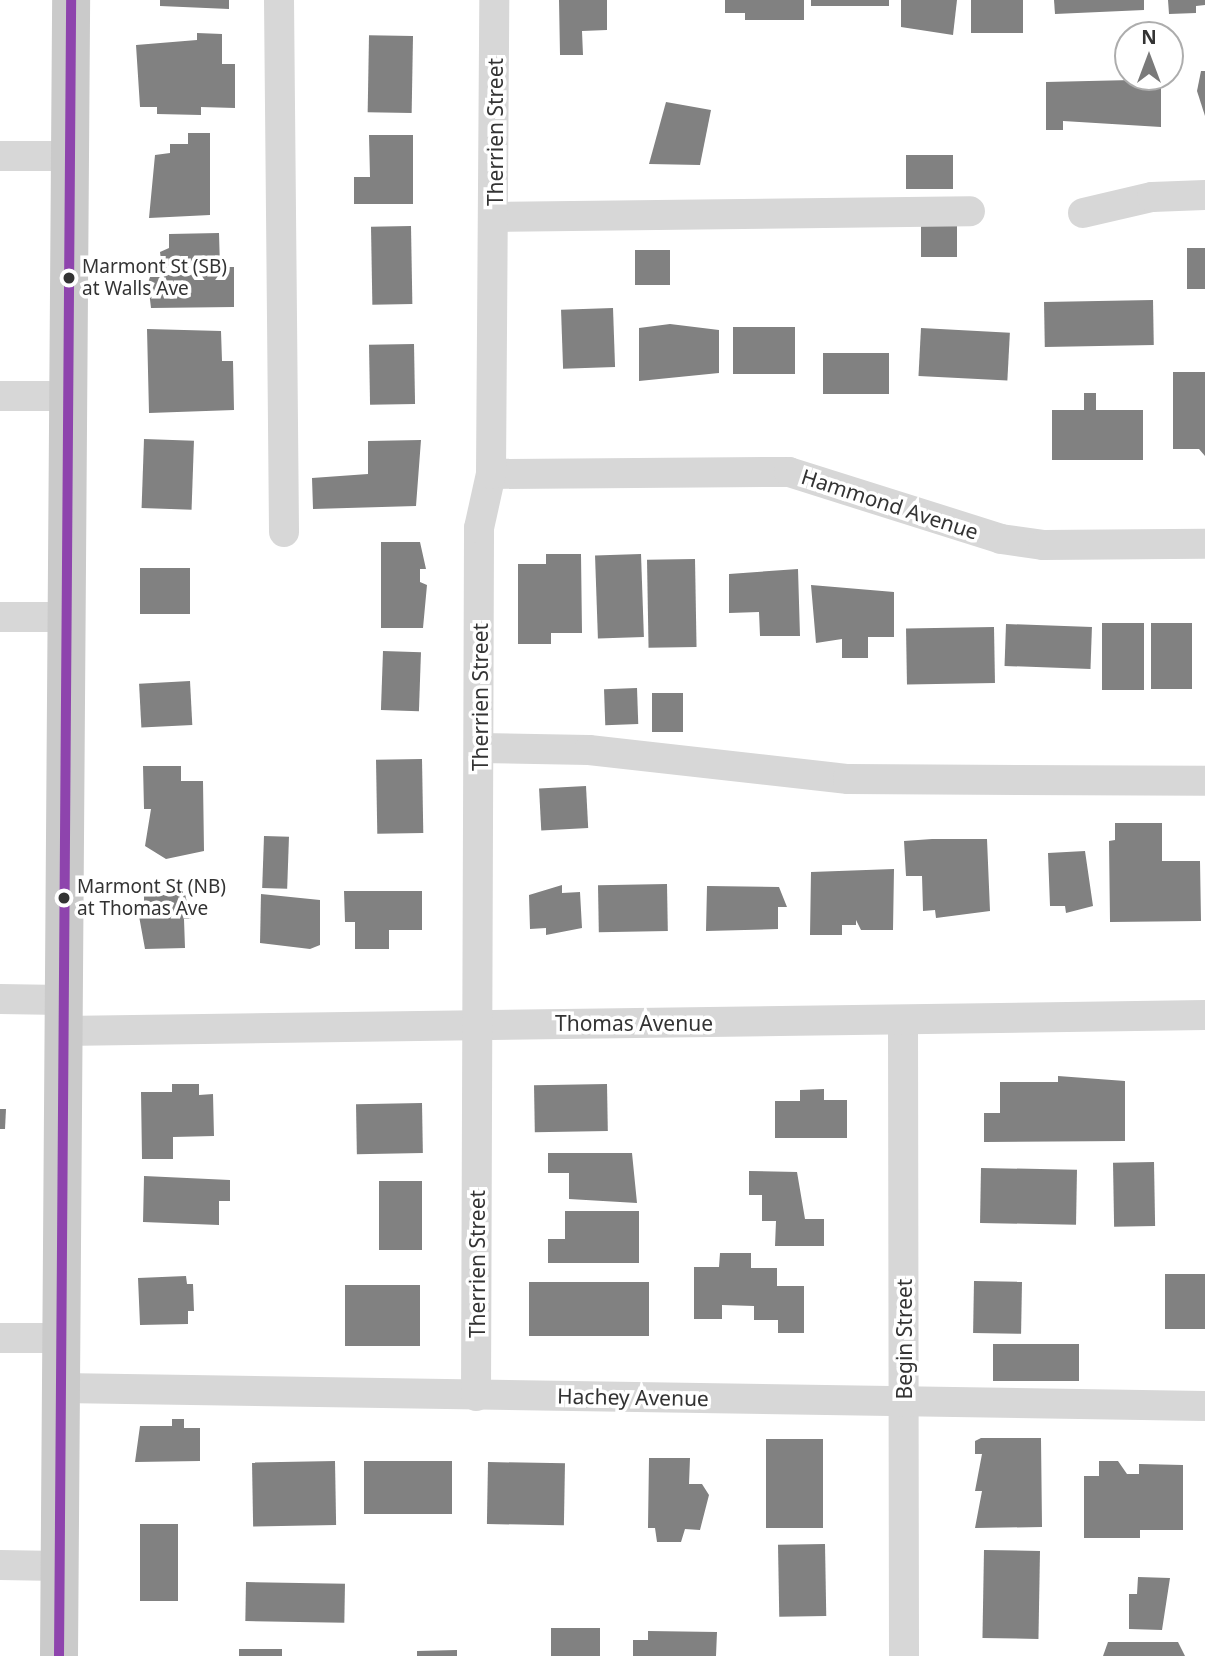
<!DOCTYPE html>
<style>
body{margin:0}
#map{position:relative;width:1205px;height:1656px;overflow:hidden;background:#fff;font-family:"Noto Sans",sans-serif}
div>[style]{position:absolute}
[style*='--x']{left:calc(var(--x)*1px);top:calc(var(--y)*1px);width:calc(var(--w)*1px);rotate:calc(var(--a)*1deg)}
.building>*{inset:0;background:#818181;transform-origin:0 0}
.minor>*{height:30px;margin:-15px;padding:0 15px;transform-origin:15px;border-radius:15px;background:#d7d7d7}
.major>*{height:38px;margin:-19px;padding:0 19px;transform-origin:19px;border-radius:19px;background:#cacaca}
.bus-1>*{height:10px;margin:-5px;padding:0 5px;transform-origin:5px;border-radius:5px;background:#8e44ad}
.dots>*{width:19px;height:19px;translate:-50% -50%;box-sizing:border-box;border:4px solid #fff;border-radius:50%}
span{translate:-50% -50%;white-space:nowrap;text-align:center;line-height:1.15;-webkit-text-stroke:7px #fff;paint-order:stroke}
.bus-label{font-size:19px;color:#333}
.left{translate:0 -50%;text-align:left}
.street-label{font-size:21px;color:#333}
.north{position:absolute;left:1114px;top:21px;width:70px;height:70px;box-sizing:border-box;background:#fff;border:2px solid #adadad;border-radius:50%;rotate:0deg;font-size:19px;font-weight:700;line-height:28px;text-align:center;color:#333}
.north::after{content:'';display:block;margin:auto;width:24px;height:32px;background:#7a7a7a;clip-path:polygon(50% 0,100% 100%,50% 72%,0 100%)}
</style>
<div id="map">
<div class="building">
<i style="clip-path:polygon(160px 0,229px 0,229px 9px,160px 6px)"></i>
<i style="clip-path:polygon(559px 0,607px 0,607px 30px,582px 31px,583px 55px,560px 55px)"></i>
<i style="clip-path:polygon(725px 0,804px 0,804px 20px,745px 20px,745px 13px,725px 13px)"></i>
<i style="left:811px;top:0;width:78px;height:6px"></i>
<i style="clip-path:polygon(901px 0,957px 0,953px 35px,901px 27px)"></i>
<i style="left:971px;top:0;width:52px;height:33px"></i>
<i style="clip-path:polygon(1054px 0,1144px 0,1144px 10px,1055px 14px)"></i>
<i style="clip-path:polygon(1168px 0,1205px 0,1205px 5px,1196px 6px,1196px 13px,1169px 14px)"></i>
<i style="clip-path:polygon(197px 33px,222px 34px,222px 64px,235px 64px,235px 108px,201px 107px,201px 115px,157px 114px,157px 107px,140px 107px,136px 45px,197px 40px)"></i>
<i style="left:413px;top:36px;width:77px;height:44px;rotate:91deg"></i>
<i style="clip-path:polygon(1201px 71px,1205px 71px,1205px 116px,1197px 91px)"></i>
<i style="clip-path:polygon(1132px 80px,1161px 88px,1161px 127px,1063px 121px,1063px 130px,1046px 130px,1046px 82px)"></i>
<i style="clip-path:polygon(666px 102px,711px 110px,700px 165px,649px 164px)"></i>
<i style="clip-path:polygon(188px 133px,210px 133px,210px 215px,149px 218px,155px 155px,170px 153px,170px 144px,188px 144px)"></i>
<i style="clip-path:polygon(369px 135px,413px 135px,413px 204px,354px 204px,354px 177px,370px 177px)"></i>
<i style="left:906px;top:155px;width:47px;height:34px"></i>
<i style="left:411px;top:226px;width:78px;height:40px;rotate:89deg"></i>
<i style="left:921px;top:226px;width:36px;height:31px"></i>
<i style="clip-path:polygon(219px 233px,220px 267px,234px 267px,234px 307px,151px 308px,148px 283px,150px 277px,163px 277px,160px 252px,169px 248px,169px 234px)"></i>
<i style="left:1187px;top:248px;width:18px;height:41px"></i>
<i style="left:635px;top:250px;width:35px;height:35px"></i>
<i style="left:1153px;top:300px;width:45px;height:109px;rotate:89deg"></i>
<i style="left:613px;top:308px;width:59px;height:52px;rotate:88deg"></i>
<i style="clip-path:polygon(670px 324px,719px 330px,719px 373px,639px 381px,639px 328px)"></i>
<i style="left:795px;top:327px;width:47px;height:62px;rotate:90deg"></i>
<i style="left:921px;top:328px;width:89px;height:48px;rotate:3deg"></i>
<i style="clip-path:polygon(147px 329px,221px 331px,222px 361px,233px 361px,234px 410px,149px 413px)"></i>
<i style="left:414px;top:344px;width:60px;height:45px;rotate:89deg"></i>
<i style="left:823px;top:353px;width:66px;height:41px"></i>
<i style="clip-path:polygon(1173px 372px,1205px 372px,1205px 456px,1199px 449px,1173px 449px)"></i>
<i style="clip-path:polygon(1084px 393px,1096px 393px,1096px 410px,1143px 410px,1143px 460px,1052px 460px,1052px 410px,1084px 410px)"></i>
<i style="left:144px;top:439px;width:50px;height:69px;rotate:2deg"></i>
<i style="clip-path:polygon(421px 440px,416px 506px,313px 509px,312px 478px,368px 474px,368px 441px)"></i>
<i style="clip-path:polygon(381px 542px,420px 542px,426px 569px,420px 569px,420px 582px,427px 585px,423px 628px,381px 628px)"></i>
<i style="clip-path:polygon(546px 554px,581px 554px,582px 633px,551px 633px,551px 644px,518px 644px,518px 564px,546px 564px)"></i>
<i style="left:641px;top:554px;width:83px;height:46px;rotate:88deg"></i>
<i style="left:695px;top:559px;width:88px;height:48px;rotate:89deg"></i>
<i style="left:140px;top:568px;width:50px;height:46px"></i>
<i style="clip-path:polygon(798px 569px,800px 636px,760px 636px,759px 612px,729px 613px,729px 574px)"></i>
<i style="clip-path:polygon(811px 585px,894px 592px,894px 637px,868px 637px,868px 658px,842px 658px,842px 639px,816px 643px)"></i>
<i style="left:1102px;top:623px;width:42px;height:67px"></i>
<i style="left:1151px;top:623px;width:41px;height:66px"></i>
<i style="left:1006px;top:624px;width:86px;height:42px;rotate:2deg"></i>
<i style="left:994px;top:627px;width:56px;height:88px;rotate:89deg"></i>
<i style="left:383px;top:651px;width:38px;height:59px;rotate:2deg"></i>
<i style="left:190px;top:681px;width:44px;height:51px;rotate:87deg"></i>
<i style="left:637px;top:688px;width:36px;height:33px;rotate:88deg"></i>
<i style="left:652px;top:693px;width:31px;height:39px"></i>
<i style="left:422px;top:759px;width:74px;height:46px;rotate:89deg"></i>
<i style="clip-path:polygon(143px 766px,181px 766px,181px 781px,203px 781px,204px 851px,166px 859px,145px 846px,151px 809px,144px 809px)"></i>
<i style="left:586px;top:786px;width:42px;height:47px;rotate:87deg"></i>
<i style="clip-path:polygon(1115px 823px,1162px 823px,1162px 861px,1200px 861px,1201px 921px,1110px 922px,1109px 841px,1115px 840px)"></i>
<i style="left:264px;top:836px;width:25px;height:52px;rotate:2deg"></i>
<i style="clip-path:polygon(932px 839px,987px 839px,990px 911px,936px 918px,935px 910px,923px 911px,922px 876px,906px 876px,904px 841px)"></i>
<i style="clip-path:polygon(1085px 851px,1093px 906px,1066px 913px,1065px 906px,1050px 906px,1048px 853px)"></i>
<i style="clip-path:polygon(894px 869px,893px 930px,861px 930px,856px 920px,856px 925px,842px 925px,842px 935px,810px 935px,811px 872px)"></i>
<i style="left:667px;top:884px;width:47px;height:69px;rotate:89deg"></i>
<i style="clip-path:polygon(562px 885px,562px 893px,580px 892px,582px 928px,546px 935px,546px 928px,530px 929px,529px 895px)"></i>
<i style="clip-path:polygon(707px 886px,779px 887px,787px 907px,778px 907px,778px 929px,706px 931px)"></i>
<i style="clip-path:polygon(344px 891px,422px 891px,422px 930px,389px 930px,389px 949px,355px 949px,355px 922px,345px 922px)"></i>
<i style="clip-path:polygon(185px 894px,191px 919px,184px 919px,185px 948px,145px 949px,137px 905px,144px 905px,144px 895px)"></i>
<i style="clip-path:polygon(261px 894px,320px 900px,320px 945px,310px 949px,260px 943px)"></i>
<i style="clip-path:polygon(1058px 1076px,1125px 1081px,1125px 1141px,984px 1142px,984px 1113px,1000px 1113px,1000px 1082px,1058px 1082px)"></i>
<i style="clip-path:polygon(172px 1084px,199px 1084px,199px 1095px,213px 1094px,214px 1136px,173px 1137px,173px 1159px,142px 1159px,141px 1092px,172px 1092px)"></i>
<i style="left:607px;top:1084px;width:47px;height:73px;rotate:89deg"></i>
<i style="clip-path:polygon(824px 1089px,824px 1100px,847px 1100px,847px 1138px,775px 1138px,775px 1101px,800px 1101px,800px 1090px)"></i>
<i style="left:422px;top:1103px;width:50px;height:66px;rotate:89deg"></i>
<i style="clip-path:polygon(0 1109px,6px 1109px,5px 1129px,0 1129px)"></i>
<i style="clip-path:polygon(548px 1153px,632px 1153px,637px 1203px,569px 1199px,569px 1173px,548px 1173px)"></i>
<i style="left:1154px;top:1162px;width:64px;height:41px;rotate:89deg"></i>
<i style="left:981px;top:1168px;width:96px;height:55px;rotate:1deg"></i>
<i style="clip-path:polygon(749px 1171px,797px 1172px,805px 1219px,824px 1219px,824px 1246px,775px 1246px,776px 1221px,762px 1221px,762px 1195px,749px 1195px)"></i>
<i style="clip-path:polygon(144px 1176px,230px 1180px,230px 1201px,219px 1201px,219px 1225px,143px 1222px)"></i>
<i style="left:379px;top:1181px;width:43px;height:69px"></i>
<i style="clip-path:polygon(565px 1211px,639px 1211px,639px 1263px,548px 1263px,548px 1239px,565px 1239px)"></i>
<i style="clip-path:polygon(720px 1253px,751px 1253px,751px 1268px,777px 1268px,777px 1286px,804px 1286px,804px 1333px,778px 1333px,778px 1320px,754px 1320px,754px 1306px,722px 1305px,722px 1319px,694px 1319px,694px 1267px,719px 1267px)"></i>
<i style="left:1165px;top:1274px;width:40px;height:55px"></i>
<i style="clip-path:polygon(186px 1276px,187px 1284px,193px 1284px,194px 1311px,188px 1311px,188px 1324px,140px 1325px,138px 1278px)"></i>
<i style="left:974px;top:1281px;width:48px;height:52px;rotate:1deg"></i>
<i style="left:649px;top:1282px;width:54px;height:120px;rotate:90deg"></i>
<i style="left:345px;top:1285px;width:75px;height:61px"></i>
<i style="left:993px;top:1344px;width:86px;height:37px"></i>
<i style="clip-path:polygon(172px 1419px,184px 1419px,184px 1428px,200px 1428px,200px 1461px,135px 1462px,140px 1426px,172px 1426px)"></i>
<i style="clip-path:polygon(981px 1438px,1041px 1438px,1042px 1527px,975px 1528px,982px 1491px,975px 1491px,982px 1454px,975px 1454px,975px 1441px)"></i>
<i style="left:766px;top:1439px;width:57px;height:89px"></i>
<i style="clip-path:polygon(649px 1458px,690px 1458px,689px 1484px,702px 1484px,709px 1495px,700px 1530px,685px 1529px,681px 1542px,657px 1542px,655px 1528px,648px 1528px)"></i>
<i style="left:335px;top:1461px;width:64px;height:83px;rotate:89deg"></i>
<i style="left:452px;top:1461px;width:53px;height:88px;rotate:90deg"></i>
<i style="clip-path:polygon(1099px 1461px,1118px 1461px,1127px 1474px,1139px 1474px,1139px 1464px,1183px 1465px,1183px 1530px,1140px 1530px,1140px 1538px,1084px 1538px,1084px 1476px,1099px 1476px)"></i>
<i style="left:488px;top:1462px;width:77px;height:62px;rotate:1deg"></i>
<i style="left:140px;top:1524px;width:38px;height:77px"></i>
<i style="left:825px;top:1544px;width:72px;height:47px;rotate:89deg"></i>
<i style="left:984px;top:1550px;width:56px;height:88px;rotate:1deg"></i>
<i style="clip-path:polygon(1138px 1577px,1170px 1578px,1162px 1630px,1129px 1629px,1129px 1594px,1137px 1594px)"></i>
<i style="left:246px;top:1582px;width:99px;height:39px;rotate:1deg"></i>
<i style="left:551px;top:1628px;width:49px;height:28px"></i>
<i style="clip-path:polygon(648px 1631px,717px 1632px,716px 1656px,633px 1656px,633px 1640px,648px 1640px)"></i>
<i style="clip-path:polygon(1108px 1642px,1178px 1642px,1185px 1656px,1103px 1656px)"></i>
<i style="left:239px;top:1649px;width:43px;height:7px"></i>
<i style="clip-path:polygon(457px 1650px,457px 1656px,417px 1656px,417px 1651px)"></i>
</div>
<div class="minor">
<i style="--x:279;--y:0;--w:532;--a:89.46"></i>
<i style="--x:0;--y:156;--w:68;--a:0"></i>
<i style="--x:1083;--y:213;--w:71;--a:-13.1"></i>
<i style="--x:1152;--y:197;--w:53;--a:-2.2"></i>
<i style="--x:495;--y:217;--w:475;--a:-0.7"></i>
<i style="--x:0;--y:396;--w:67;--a:0"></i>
<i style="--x:491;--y:474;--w:298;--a:-0.4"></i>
<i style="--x:789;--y:472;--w:222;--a:17.5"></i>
<i style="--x:1001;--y:539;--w:42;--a:8.1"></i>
<i style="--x:1043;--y:545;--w:162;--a:-0.4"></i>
<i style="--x:0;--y:617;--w:67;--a:0"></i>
<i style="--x:480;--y:748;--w:109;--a:1.1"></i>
<i style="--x:589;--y:750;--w:261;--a:6.4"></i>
<i style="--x:848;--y:779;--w:357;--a:0.3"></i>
<i style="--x:0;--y:999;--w:62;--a:0.9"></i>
<i style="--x:903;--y:1021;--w:635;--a:89.91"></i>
<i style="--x:63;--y:1031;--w:1142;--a:-0.8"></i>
<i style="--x:0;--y:1338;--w:62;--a:0"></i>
<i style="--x:61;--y:1388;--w:1144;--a:0.9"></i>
<i style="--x:476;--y:1396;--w:868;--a:-89.8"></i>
<i style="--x:479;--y:528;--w:55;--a:-77.5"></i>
<i style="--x:491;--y:474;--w:474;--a:-89.6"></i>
<i style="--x:0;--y:1565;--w:60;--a:1"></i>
</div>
<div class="major">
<i style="--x:59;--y:1656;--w:1656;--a:-89.58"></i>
</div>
<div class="bus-1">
<i style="--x:59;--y:1656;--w:1656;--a:-89.58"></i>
</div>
<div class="dots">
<i style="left:69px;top:278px;background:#333"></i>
<i style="left:64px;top:898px;background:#333"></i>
</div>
<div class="bus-label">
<span class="left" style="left:82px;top:278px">Marmont St (SB)<br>at Walls Ave</span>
<span class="left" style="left:77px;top:898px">Marmont St (NB)<br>at Thomas Ave</span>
</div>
<div class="street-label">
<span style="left:495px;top:132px;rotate:-90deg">Therrien Street</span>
<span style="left:890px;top:504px;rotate:18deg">Hammond Avenue</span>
<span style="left:480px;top:697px;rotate:-90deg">Therrien Street</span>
<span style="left:634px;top:1023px">Thomas Avenue</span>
<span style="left:477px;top:1264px;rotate:-90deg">Therrien Street</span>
<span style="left:904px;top:1339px;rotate:-90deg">Begin Street</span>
<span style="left:633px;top:1397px;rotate:1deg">Hachey Avenue</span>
</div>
<div class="north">N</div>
</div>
